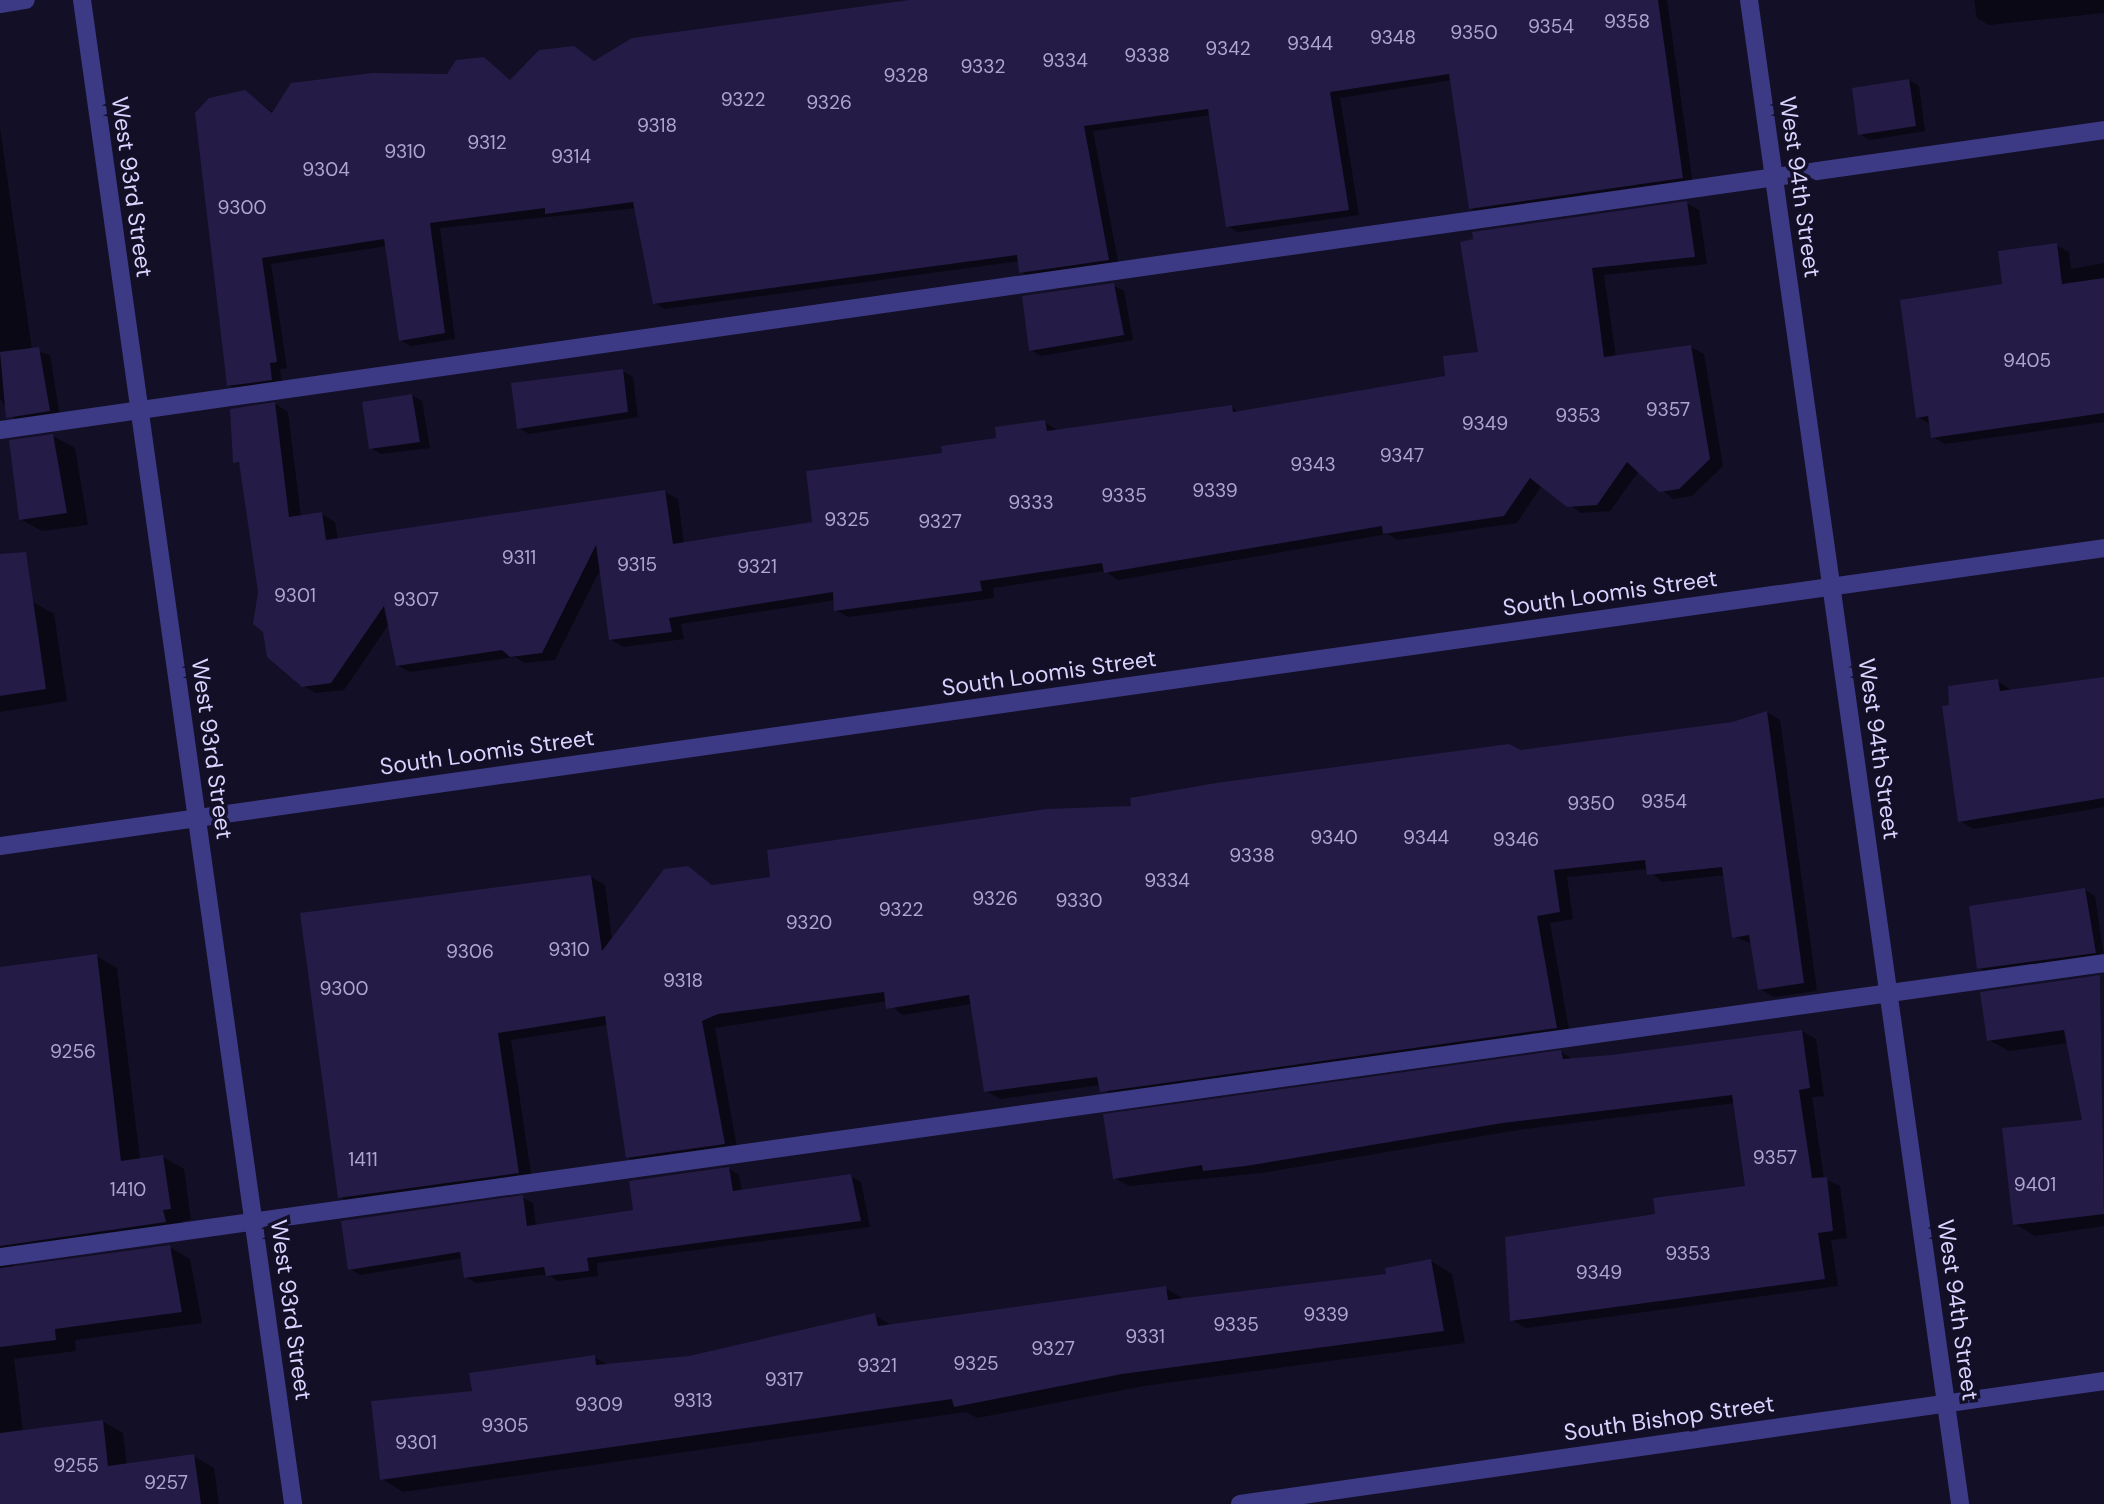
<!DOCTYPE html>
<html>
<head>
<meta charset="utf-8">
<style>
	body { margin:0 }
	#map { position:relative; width:2104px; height:1504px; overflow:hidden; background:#130f26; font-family:"DM Sans",sans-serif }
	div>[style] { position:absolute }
	.shadow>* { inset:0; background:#0007 }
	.building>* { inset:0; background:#241b47 }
	.service>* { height:18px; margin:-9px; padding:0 9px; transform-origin:9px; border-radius:9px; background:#3d3a85 }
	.minor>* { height:18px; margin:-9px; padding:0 9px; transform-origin:9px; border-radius:9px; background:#3d3a85 }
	span { translate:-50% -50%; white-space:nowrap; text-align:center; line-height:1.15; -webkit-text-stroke:7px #130f26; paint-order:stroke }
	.number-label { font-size:19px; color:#aca6d1 }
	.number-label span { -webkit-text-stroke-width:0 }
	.street-label { font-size:23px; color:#d9d4ff }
</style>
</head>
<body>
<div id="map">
	<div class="shadow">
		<i style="clip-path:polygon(912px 0,1667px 0,1693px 184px,1481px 214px,1470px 208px,1452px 80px,1340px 98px,1359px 215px,1238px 232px,1228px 226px,1211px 115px,1093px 131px,1119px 266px,1032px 278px,1021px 272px,1020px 261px,665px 309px,655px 303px,636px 208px,440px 228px,455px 339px,411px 346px,400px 340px,387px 246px,271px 264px,287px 368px,280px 369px,282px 385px,239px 391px,228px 385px,245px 92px,274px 113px,448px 76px,484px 59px,512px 81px,574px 48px,595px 62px)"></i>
		<i style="clip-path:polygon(1974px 0,2104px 0,2104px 13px,1989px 25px,1977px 18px)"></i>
		<i style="clip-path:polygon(1909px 80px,1919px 86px,1925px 131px,1870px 140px,1860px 134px)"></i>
		<i style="clip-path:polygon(0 128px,32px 350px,50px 355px,60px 417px,18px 423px,0 399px)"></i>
		<i style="clip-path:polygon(1686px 203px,1699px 210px,1707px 264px,1604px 275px,1616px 357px,1691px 347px,1704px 354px,1723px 466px,1692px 496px,1673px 499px,1639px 471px,1610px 511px,1581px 513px,1542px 485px,1517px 523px,1398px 540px,1388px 534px,1118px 580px,1105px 571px,993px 588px,994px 598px,848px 617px,836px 610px,835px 600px,681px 624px,684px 639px,623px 647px,610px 639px,601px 568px,555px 660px,525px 663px,515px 657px,410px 672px,397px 665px,389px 624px,344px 690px,316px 693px,303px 686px,260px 592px,241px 465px,235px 461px,275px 404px,288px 412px,301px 517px,322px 514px,335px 522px,338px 540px,665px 492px,678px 499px,684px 544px,814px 524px,944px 455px,1044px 422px,1057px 430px,1231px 407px,1241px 413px,1447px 378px,1480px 353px,1462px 243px)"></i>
		<i style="clip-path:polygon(2056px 245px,2069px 252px,2071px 269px,2104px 263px,2104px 422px,1945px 444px,1933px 437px,1930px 424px,1918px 417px,2004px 286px)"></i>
		<i style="clip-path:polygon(1113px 285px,1124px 291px,1133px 340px,1041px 356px,1031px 350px)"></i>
		<i style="clip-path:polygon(622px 371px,633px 377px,638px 417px,529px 434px,519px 428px)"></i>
		<i style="clip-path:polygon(411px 395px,422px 401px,430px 448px,381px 454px,371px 448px)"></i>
		<i style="clip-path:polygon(53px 436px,75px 448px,88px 525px,42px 531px,20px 519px)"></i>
		<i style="clip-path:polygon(33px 602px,54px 614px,67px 701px,0 712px,0 605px)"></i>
		<i style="clip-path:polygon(2104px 678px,2104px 807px,1974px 829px,1960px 821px,1998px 681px,2012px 691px)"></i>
		<i style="clip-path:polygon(1767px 712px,1780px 720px,1817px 991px,1774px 997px,1760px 989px,1752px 944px,1733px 936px,1725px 875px,1662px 882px,1648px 869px,1567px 877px,1573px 919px,1550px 923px,1570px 1035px,1115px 1099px,1100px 1085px,1000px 1099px,986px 1091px,972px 1004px,902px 1015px,887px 1001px,715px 1028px,738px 1152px,641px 1165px,627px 1157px,608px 1025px,511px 1040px,532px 1180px,354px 1205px,340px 1197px,591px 877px,605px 885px,612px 940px,687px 868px,714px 886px,772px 879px,1133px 808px,1732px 723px)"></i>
		<i style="clip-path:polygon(2085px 890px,2095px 896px,2104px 958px,1989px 974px,1979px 968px)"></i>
		<i style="clip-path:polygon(96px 956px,117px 968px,140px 1160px,163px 1157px,184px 1169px,191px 1220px,183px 1221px,186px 1234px,20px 1257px,11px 1269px,169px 1247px,190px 1259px,202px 1323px,75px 1340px,76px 1351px,14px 1359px,23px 1432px,102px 1421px,123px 1433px,127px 1465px,193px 1456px,214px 1468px,219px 1504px,0 1504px,0 968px)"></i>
		<i style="clip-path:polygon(2100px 977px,2104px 1226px,2035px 1236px,2015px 1224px,2084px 1121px,2068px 1043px,2009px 1051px,1989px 1040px)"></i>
		<i style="clip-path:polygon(1802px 1031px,1816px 1039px,1824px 1096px,1812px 1097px,1824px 1179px,1840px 1186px,1847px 1238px,1831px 1240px,1838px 1286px,1526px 1328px,1512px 1320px,1657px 1216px,1747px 1187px,1735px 1103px,1518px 1130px,1261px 1173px,1129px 1186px,1115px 1178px,1561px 1052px,1575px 1060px)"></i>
		<i style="clip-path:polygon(728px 1168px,739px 1175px,742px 1191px,851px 1176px,861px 1182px,870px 1227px,597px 1263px,598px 1276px,558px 1281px,547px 1274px,476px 1283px,465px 1277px,463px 1258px,360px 1275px,350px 1269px,522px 1197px,533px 1203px,536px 1227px,635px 1212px)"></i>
		<i style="clip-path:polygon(1431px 1261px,1452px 1274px,1465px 1343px,1144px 1386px,977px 1418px,966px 1412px,403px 1492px,382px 1479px,474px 1393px,594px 1357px,610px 1366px,689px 1358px,874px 1315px,893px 1326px,1165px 1288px,1186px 1300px,1388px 1275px)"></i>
	</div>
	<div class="building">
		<i style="clip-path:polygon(909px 0,1658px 0,1683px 178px,1469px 209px,1449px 74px,1330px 92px,1349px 210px,1226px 227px,1208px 109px,1084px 126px,1109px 260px,1019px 273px,1017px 255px,653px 304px,633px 202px,545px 214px,545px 208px,430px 223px,445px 333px,399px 341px,384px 239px,262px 258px,277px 362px,270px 363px,272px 380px,227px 386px,195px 113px,209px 98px,245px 90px,272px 113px,291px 83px,372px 73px,447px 74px,456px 60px,484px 57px,510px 80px,539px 50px,574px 46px,594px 61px,632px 38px)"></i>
		<i style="clip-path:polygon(1909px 79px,1916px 126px,1858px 135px,1852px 88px)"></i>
		<i style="clip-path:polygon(1687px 201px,1695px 257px,1592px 268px,1604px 357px,1691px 345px,1710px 459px,1679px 489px,1659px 492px,1627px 462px,1597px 505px,1567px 507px,1530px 478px,1504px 516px,1383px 534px,1382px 526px,1104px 573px,1102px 563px,980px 581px,982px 591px,834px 611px,833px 592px,669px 618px,672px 632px,609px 640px,596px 545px,542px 653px,510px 657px,502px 650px,396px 666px,384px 606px,331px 683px,302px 687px,267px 657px,263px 632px,253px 624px,258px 592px,239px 462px,233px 463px,230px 409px,275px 402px,289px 517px,322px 512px,326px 540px,665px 490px,673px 544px,812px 522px,806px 471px,942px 453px,941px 446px,996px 438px,995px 427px,1045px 420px,1047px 431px,1232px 405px,1233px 412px,1445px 376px,1443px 356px,1478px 352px,1460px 242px,1473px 239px,1472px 232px)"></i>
		<i style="clip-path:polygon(2057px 243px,2062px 284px,2104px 278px,2104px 413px,1931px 438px,1928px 416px,1916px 418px,1900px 300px,2002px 284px,1998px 251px)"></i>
		<i style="clip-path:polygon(1114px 283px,1124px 335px,1029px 351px,1022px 296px)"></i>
		<i style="clip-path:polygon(39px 347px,50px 411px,6px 418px,0 352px)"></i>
		<i style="clip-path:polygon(623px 369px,628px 412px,517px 429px,511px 383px)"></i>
		<i style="clip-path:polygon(412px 394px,420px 442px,369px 449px,362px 402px)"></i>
		<i style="clip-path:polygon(53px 434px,67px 513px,19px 520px,9px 440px)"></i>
		<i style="clip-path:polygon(26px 552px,46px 689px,0 696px,0 554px)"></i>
		<i style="clip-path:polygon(2104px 677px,2104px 798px,1958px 822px,1942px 706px,1949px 705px,1948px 686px,1998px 679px,2000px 691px)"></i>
		<i style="clip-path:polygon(1767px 711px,1804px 983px,1758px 990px,1749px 935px,1732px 938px,1722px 867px,1647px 875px,1645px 860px,1554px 870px,1560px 912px,1537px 916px,1557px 1028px,1100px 1092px,1097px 1077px,984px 1092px,969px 995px,886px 1009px,884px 992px,718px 1014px,702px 1021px,725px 1144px,626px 1158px,605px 1016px,498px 1033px,519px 1173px,338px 1198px,300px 913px,591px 875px,602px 951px,664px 869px,688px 866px,712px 885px,770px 877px,767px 850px,1046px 809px,1131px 806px,1130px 798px,1216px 783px,1509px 744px,1521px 750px,1732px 722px)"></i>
		<i style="clip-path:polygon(2085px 888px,2096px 953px,1977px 969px,1969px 906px)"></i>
		<i style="clip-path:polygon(97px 954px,121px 1161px,163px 1155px,171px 1209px,163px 1210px,166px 1222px,0 1246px,0 967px)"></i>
		<i style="clip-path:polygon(2100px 975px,2104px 1214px,2013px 1225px,2002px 1128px,2082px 1120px,2064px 1030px,1987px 1041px,1980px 992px)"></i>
		<i style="clip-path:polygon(1802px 1030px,1810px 1088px,1799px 1090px,1812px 1178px,1827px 1177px,1833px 1231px,1818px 1233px,1825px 1279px,1510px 1321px,1505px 1237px,1655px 1214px,1653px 1198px,1745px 1186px,1732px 1095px,1503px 1123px,1246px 1166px,1203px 1171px,1202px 1165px,1113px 1179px,1103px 1114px,1561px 1050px,1563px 1059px,1611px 1055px)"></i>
		<i style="clip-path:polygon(729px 1167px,733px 1191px,851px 1174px,861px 1221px,587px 1258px,589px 1271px,546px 1276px,544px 1267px,464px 1278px,460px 1252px,348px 1270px,341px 1221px,523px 1195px,527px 1226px,633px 1210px,629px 1181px)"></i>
		<i style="clip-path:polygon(170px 1245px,182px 1312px,55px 1329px,56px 1340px,0 1347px,0 1268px)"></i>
		<i style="clip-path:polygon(1431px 1259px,1444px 1331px,1122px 1374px,954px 1407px,952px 1399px,380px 1480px,371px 1401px,472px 1391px,469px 1373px,595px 1355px,596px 1365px,689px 1356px,875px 1313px,878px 1326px,1166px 1286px,1168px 1300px,1386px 1274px,1385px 1268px)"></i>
		<i style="clip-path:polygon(103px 1420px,108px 1466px,194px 1454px,201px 1504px,0 1504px,0 1433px)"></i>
	</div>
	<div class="service">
		<i style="left:0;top:430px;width:2125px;rotate:-8.11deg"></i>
		<i style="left:0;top:1257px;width:2124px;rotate:-7.95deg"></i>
	</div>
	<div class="minor">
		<i style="left:82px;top:0;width:1519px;rotate:82.01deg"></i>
		<i style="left:1749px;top:0;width:1519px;rotate:82.01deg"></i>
		<i style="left:0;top:4px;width:26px;rotate:-9deg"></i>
		<i style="left:0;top:846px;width:2125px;rotate:-8.06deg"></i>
		<i style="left:1240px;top:1504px;width:873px;rotate:-8.1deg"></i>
	</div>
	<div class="number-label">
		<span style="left:1627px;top:22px">9358</span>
		<span style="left:1551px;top:27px">9354</span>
		<span style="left:1474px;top:33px">9350</span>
		<span style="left:1393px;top:38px">9348</span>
		<span style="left:1310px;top:44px">9344</span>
		<span style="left:1228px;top:49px">9342</span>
		<span style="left:1147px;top:56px">9338</span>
		<span style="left:1065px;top:61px">9334</span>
		<span style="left:983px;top:67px">9332</span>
		<span style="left:906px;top:76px">9328</span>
		<span style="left:743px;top:100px">9322</span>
		<span style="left:829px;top:103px">9326</span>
		<span style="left:657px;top:126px">9318</span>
		<span style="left:487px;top:143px">9312</span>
		<span style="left:405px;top:152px">9310</span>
		<span style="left:571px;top:157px">9314</span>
		<span style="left:326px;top:170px">9304</span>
		<span style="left:242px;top:208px">9300</span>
		<span style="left:2027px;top:361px">9405</span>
		<span style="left:1668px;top:410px">9357</span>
		<span style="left:1578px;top:416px">9353</span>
		<span style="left:1485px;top:424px">9349</span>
		<span style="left:1402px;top:456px">9347</span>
		<span style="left:1313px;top:465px">9343</span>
		<span style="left:1215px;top:491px">9339</span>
		<span style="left:1124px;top:496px">9335</span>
		<span style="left:1031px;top:503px">9333</span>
		<span style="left:847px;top:520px">9325</span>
		<span style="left:940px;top:522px">9327</span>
		<span style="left:519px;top:558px">9311</span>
		<span style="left:637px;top:565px">9315</span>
		<span style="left:757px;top:567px">9321</span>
		<span style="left:295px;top:596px">9301</span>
		<span style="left:416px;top:600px">9307</span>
		<span style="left:1664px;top:802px">9354</span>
		<span style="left:1591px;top:804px">9350</span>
		<span style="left:1334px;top:838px">9340</span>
		<span style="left:1426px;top:838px">9344</span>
		<span style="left:1516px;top:840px">9346</span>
		<span style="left:1252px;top:856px">9338</span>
		<span style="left:1167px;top:881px">9334</span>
		<span style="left:995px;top:899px">9326</span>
		<span style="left:1079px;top:901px">9330</span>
		<span style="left:901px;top:910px">9322</span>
		<span style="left:809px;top:923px">9320</span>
		<span style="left:569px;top:950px">9310</span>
		<span style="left:470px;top:952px">9306</span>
		<span style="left:683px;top:981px">9318</span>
		<span style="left:344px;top:989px">9300</span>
		<span style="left:73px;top:1052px">9256</span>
		<span style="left:1775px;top:1158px">9357</span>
		<span style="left:363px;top:1160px">1411</span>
		<span style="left:2035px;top:1185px">9401</span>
		<span style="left:128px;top:1190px">1410</span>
		<span style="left:1688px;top:1254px">9353</span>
		<span style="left:1599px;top:1273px">9349</span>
		<span style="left:1326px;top:1315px">9339</span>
		<span style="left:1236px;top:1325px">9335</span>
		<span style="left:1145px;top:1337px">9331</span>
		<span style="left:1053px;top:1349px">9327</span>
		<span style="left:976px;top:1364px">9325</span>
		<span style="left:877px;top:1366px">9321</span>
		<span style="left:784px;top:1380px">9317</span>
		<span style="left:693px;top:1401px">9313</span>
		<span style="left:599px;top:1405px">9309</span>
		<span style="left:505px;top:1426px">9305</span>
		<span style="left:416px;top:1443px">9301</span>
		<span style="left:76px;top:1466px">9255</span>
		<span style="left:166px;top:1483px">9257</span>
	</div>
	<div class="street-label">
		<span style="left:132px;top:187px;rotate:82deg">West 93rd Street</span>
		<span style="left:1800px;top:187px;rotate:82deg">West 94th Street</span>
		<span style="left:1610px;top:593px;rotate:-8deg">South Loomis Street</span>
		<span style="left:1049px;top:673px;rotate:-8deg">South Loomis Street</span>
		<span style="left:212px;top:749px;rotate:82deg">West 93rd Street</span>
		<span style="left:1879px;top:749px;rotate:82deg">West 94th Street</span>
		<span style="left:487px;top:752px;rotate:-8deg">South Loomis Street</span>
		<span style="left:291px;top:1310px;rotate:82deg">West 93rd Street</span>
		<span style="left:1958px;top:1310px;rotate:82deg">West 94th Street</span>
		<span style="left:1669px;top:1418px;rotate:-8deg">South Bishop Street</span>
	</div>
</div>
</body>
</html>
